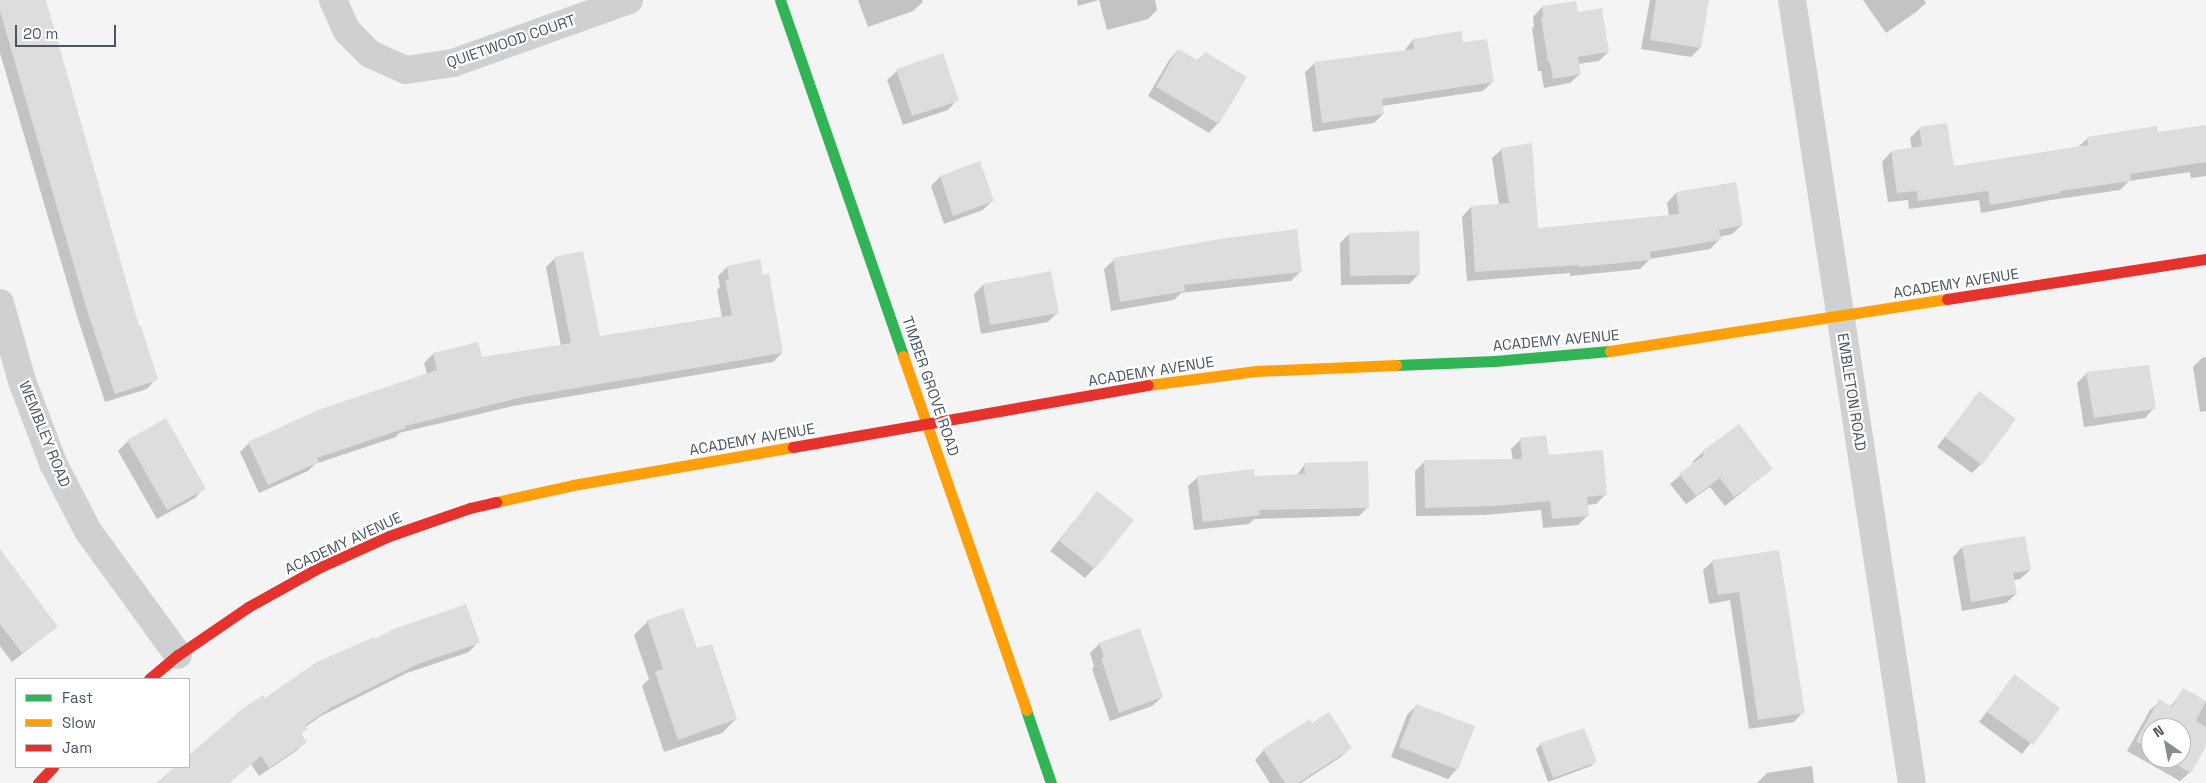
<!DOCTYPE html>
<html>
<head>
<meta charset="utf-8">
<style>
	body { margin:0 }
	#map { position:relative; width:2206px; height:783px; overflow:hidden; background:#f4f4f4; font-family:"Space Grotesk",sans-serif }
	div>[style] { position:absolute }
	.shadow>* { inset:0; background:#0003 }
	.building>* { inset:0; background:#ddddde }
	.street>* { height:28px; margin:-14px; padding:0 14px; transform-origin:14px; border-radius:14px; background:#ced0d2 }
	.fast>* { height:11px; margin:-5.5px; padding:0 5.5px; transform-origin:5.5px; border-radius:5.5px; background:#30b455 }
	.slow>* { height:11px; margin:-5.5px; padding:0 5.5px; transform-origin:5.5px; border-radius:5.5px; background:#ff9f0a }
	.jam>* { height:11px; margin:-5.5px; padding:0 5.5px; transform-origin:5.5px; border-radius:5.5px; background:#e5322d }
	span { translate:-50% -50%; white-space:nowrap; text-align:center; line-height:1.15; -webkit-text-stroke:4.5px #fff; paint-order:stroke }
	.street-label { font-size:15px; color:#4a5661 }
	.legend { position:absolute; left:15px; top:678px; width:175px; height:90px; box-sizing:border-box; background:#fff; border:1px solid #b7bbc0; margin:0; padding:6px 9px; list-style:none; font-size:15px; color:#4a5661 }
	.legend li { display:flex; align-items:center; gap:10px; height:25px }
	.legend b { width:25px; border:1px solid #b7bbc0 }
	.north { position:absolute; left:2141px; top:718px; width:50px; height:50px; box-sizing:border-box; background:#fff; border:1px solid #b7bbc0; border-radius:50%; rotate:327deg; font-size:14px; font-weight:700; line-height:20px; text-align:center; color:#4a5661 }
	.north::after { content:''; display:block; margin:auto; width:18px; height:22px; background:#868d94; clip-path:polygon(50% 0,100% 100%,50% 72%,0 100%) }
	.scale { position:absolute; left:15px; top:25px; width:101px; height:22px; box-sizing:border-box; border:2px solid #4a5661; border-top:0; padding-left:6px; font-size:15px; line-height:18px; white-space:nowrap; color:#4a5661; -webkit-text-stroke:4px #fff; paint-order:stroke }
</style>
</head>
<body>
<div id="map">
	<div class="shadow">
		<i style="clip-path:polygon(0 0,44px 0,138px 328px,156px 379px,147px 389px,105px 402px,77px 316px,0 53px)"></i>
		<i style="clip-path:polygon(858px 0,922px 0,923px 2px,913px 11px,868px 27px)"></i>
		<i style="clip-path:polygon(1077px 0,1155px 0,1157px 10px,1148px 19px,1107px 30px,1099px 0,1078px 6px)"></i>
		<i style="clip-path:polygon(1708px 0,1700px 48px,1691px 57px,1641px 49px,1650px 0)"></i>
		<i style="clip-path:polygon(1863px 0,1924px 0,1926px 3px,1916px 12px,1886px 33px)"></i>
		<i style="clip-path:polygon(1542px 7px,1577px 13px,1608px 52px,1599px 61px,1578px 64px,1580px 74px,1570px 83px,1544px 88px,1541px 71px,1538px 71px,1532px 28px,1534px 26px,1533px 17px)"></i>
		<i style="clip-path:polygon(1413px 40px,1462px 44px,1493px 81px,1483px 91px,1382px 106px,1383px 114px,1374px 123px,1313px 132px,1305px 72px,1315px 63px,1404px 51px)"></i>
		<i style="clip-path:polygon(1178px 50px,1197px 61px,1205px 53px,1218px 123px,1209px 133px,1148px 96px,1169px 60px)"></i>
		<i style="clip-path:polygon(897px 71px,957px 100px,948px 110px,903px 125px,887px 80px)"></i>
		<i style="clip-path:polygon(2206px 126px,2206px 176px,2191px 178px,2190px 172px,2129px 181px,2120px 190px,2051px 200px,1981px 213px,1979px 200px,1909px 209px,1908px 200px,1888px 202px,1882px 162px,1891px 152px,1912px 149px,1910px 138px,1919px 129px,1953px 167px,2078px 147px,2088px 138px,2157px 133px)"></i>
		<i style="clip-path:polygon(1502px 149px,1537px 229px,1669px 216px,1667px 203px,1676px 193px,1742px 225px,1732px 234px,1719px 237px,1719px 240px,1710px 249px,1650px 259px,1640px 269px,1570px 276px,1570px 273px,1467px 281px,1462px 217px,1471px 207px,1499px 205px,1492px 158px)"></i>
		<i style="clip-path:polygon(979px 163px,992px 201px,983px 210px,944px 224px,931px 186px,940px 177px)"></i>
		<i style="clip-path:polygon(1349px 234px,1419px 274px,1409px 284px,1341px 285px,1340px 243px)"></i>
		<i style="clip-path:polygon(555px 258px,599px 338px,722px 318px,717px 290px,720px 287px,718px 276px,727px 267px,782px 353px,773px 362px,513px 406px,399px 433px,396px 437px,315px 464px,308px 471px,259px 493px,240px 452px,249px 443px,427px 374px,424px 363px,433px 354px,481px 359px,561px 346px,546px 267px)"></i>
		<i style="clip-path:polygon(1114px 260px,1301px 271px,1291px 281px,1181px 293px,1174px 300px,1111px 311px,1104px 269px)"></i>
		<i style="clip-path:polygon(983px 285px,1058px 312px,1048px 322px,981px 334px,974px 294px)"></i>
		<i style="clip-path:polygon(2206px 357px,2206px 411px,2200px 412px,2193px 367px,2202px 358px)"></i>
		<i style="clip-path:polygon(2087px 373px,2154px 408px,2145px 418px,2084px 427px,2077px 383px)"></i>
		<i style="clip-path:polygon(1979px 393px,1981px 464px,1972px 473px,1937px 447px)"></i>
		<i style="clip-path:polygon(1738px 426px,1771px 469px,1725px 506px,1710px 487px,1686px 504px,1670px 484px,1694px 464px,1692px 462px,1702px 453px)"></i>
		<i style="clip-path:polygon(1521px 439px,1605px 495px,1596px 504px,1587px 505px,1588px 515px,1578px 525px,1543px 528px,1541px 510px,1485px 515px,1416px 516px,1415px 471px,1424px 462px,1513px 460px,1511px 449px)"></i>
		<i style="clip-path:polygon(128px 441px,204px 488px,195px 498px,157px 519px,118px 451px)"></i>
		<i style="clip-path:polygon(1305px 464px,1368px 507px,1359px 516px,1254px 519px,1249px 524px,1194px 530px,1188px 486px,1198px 477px,1296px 476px)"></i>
		<i style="clip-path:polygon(1097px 493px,1094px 568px,1085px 578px,1050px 551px)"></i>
		<i style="clip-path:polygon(1962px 547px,2030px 570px,2020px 579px,2013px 580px,2016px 594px,2006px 603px,1962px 611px,1953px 557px)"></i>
		<i style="clip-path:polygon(0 551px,56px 627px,12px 662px,0 646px)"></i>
		<i style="clip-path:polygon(1778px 551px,1803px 712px,1794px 722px,1749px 729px,1730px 600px,1709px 604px,1703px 570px,1713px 561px)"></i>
		<i style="clip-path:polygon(648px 621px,696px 650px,736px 719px,722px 733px,664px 752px,642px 686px,649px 679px,634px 635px)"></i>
		<i style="clip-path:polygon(1140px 630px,1162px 697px,1152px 706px,1110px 721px,1092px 669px,1094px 666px,1090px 653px,1099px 644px)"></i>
		<i style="clip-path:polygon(374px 641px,478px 642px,469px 652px,407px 673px,321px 716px,305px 727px,306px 729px,301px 734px,306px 742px,296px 751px,259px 776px,251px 764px,229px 783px,158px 783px,177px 767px,189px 767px,189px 757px,242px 711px)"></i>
		<i style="clip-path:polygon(2014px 676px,2058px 708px,2022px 754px,1979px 722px)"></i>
		<i style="clip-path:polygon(evenodd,2184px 689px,2206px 702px,2206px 743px,2190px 772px,2180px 781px,2127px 751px,2150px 710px,2160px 701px,2170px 707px,2184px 689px,2151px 728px,2181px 728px,2181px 758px,2151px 758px,2151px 728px)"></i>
		<i style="clip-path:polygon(1416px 706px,1457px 769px,1448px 779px,1391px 757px,1407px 715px)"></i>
		<i style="clip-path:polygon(1312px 725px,1351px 747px,1341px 757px,1301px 783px,1270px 783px,1255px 760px,1264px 750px)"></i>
		<i style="clip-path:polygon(1541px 744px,1595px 762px,1591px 766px,1548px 782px,1536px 749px)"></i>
		<i style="clip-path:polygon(1812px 766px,1814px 783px,1757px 783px,1767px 773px)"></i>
	</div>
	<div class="building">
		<i style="clip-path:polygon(0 0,46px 0,139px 326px,141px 326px,158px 380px,115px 394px,86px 307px,0 11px)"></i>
		<i style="clip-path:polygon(1656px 0,1709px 0,1701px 48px,1650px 40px)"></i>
		<i style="clip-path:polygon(1576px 1px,1578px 12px,1602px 8px,1609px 52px,1578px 57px,1581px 74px,1553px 79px,1550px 62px,1548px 62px,1541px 18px,1543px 17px,1542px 6px)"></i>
		<i style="clip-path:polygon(1461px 31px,1463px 42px,1487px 39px,1494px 82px,1382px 99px,1384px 114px,1322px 123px,1314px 62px,1414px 49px,1413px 39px)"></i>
		<i style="clip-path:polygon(1178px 49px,1199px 61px,1205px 52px,1247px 77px,1219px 124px,1156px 87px)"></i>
		<i style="clip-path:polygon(943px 53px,959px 101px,912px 116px,896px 69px)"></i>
		<i style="clip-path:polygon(1947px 123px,1954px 166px,2088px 145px,2087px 137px,2157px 126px,2158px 132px,2206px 125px,2206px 162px,2130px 174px,2131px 181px,2060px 191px,2060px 193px,1990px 205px,1988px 191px,1918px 201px,1917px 191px,1897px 193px,1891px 151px,1922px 146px,1919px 127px)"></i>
		<i style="clip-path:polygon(1532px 143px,1538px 228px,1679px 214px,1676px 192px,1736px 182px,1743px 225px,1719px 230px,1721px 240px,1650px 252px,1650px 260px,1579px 267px,1579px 265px,1475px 272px,1471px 206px,1509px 203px,1501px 148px)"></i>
		<i style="clip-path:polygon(980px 161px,994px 201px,953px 216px,940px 176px)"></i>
		<i style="clip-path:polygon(1297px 229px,1302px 272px,1184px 285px,1185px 291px,1120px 302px,1113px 258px,1226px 238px)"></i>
		<i style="clip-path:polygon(1419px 231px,1420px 275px,1350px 276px,1349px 233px)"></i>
		<i style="clip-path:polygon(583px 251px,600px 336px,732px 315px,725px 280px,729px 280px,727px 266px,760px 259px,763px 275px,769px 273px,783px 353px,523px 397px,405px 426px,406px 428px,317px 458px,319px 462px,268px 485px,248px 442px,318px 410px,437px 370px,433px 353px,478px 342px,482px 357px,571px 343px,554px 257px)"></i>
		<i style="clip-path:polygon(1051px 271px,1059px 313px,990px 325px,983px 284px)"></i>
		<i style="clip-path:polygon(2149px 365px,2156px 409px,2094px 418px,2086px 372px)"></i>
		<i style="clip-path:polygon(1979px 391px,2016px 419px,1982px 465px,1945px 437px)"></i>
		<i style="clip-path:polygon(166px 418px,206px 489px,167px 510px,127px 440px)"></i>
		<i style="clip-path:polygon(1739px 424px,1773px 469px,1734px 497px,1720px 478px,1696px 496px,1679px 474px,1704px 455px,1701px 452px)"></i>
		<i style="clip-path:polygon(1546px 435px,1549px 455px,1603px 450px,1607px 495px,1587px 497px,1589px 516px,1552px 519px,1550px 501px,1495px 506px,1425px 508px,1424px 460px,1522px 459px,1520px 438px)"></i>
		<i style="clip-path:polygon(1368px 461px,1369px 508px,1259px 510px,1260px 515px,1203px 522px,1197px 476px,1254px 469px,1255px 476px,1305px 474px,1304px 463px)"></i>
		<i style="clip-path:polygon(1097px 491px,1134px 520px,1095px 569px,1059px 541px)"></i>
		<i style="clip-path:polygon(2025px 536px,2031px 570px,2013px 573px,2017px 594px,1971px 602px,1962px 546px)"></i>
		<i style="clip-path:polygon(0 549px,58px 627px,22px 653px,0 624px)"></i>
		<i style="clip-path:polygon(1779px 550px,1805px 713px,1758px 720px,1739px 592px,1718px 595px,1712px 560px)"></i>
		<i style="clip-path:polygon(466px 604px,480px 643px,418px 664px,332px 707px,305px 725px,308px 729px,301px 733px,307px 742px,269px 768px,261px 756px,229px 783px,156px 783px,175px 767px,189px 767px,189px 755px,241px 710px,263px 695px,265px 698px,317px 662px,374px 637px,375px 639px,394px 629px)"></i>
		<i style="clip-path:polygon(683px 608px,697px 648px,712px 644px,737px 719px,678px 740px,655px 672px,663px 669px,647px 620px)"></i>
		<i style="clip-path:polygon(1140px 628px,1163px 697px,1119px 713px,1101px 658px,1104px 657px,1099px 643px)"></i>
		<i style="clip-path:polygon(2014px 674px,2060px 708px,2033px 745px,1987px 712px)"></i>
		<i style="clip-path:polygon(2183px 688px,2206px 701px,2196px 721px,2206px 727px,2206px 746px,2191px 773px,2165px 758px,2181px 758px,2181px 728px,2151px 728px,2151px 750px,2136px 741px,2159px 699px,2172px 707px)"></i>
		<i style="clip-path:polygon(1416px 704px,1475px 726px,1458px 770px,1399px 747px)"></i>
		<i style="clip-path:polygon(1329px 712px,1352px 748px,1298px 783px,1285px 783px,1263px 749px,1310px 719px,1312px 723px)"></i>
		<i style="clip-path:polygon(1584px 728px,1597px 762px,1553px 778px,1540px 743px)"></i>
	</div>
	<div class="street">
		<i style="left:333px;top:0;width:34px;rotate:66deg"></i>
		<i style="left:347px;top:31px;width:33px;rotate:45deg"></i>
		<i style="left:370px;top:54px;width:39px;rotate:24deg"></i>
		<i style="left:406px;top:70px;width:48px;rotate:-8.5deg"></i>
		<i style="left:453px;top:63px;width:187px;rotate:-19.7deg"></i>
		<i style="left:1792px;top:0;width:792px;rotate:81.29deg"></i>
		<i style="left:0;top:303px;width:81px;rotate:74.2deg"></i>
		<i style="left:22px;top:381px;width:88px;rotate:69.3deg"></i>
		<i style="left:53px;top:463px;width:76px;rotate:62.8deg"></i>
		<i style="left:88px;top:531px;width:153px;rotate:54deg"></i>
	</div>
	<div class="fast">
		<i style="left:780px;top:0;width:377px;rotate:70.9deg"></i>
		<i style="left:1396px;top:365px;width:99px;rotate:-2.3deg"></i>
		<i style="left:1495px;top:361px;width:115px;rotate:-5deg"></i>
		<i style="left:1026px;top:710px;width:77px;rotate:71.1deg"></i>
	</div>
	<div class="slow">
		<i style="left:1610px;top:351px;width:341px;rotate:-8.8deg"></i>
		<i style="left:903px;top:356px;width:375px;rotate:70.8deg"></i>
		<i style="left:1148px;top:385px;width:109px;rotate:-7.4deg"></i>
		<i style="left:1256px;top:371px;width:140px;rotate:-2.5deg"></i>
		<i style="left:496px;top:502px;width:79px;rotate:-12.4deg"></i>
		<i style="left:573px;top:485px;width:223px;rotate:-9.8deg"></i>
	</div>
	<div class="jam">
		<i style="left:1947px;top:299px;width:262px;rotate:-8.8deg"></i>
		<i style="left:793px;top:447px;width:360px;rotate:-9.9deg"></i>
		<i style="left:149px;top:679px;width:38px;rotate:-40deg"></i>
		<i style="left:178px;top:655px;width:85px;rotate:-34.4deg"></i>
		<i style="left:248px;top:607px;width:80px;rotate:-29.1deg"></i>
		<i style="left:318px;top:568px;width:78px;rotate:-24.3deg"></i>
		<i style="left:389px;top:536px;width:86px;rotate:-19.1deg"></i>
		<i style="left:470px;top:508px;width:27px;rotate:-13deg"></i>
		<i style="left:38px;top:783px;width:22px;rotate:-47deg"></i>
	</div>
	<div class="street-label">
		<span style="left:511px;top:41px;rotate:-19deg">QUIETWOOD COURT</span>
		<span style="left:1956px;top:283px;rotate:-9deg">ACADEMY AVENUE</span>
		<span style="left:1556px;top:340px;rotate:-5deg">ACADEMY AVENUE</span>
		<span style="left:1151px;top:371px;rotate:-9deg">ACADEMY AVENUE</span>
		<span style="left:931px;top:386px;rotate:71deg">TIMBER GROVE ROAD</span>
		<span style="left:1852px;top:392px;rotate:81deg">EMBLETON ROAD</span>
		<span style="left:45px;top:434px;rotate:68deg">WEMBLEY ROAD</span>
		<span style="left:752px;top:439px;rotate:-10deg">ACADEMY AVENUE</span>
		<span style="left:343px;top:543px;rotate:-25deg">ACADEMY AVENUE</span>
	</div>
	<ul class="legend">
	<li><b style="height:6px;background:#30b455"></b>Fast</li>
	<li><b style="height:6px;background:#ff9f0a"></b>Slow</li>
	<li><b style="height:6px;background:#e5322d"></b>Jam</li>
	</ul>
	<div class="north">N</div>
	<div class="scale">20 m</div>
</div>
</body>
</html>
